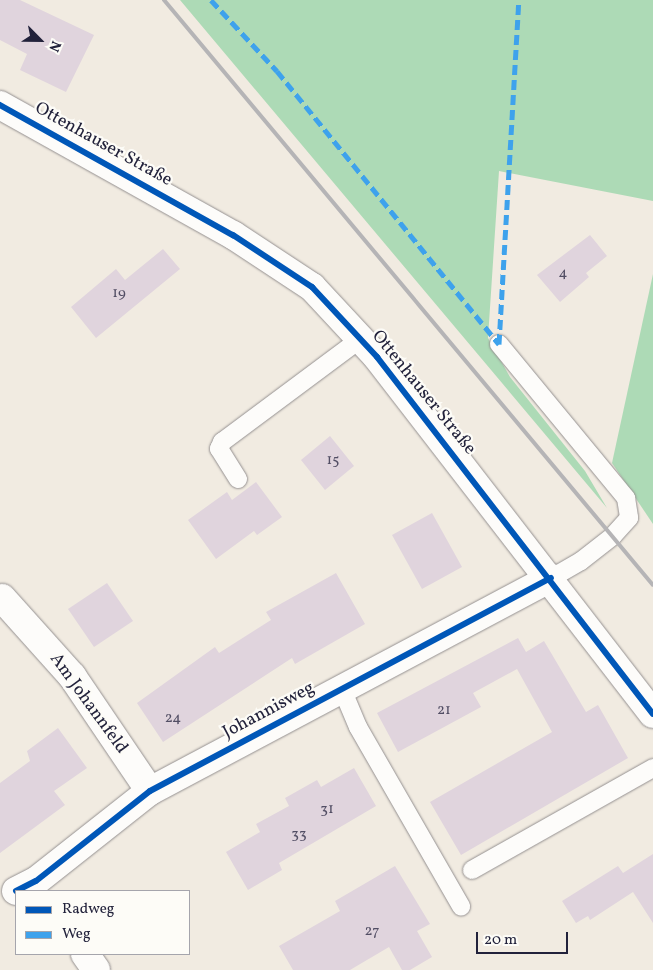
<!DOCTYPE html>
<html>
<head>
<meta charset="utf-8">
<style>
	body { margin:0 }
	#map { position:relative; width:653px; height:970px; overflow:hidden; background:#f1ebe1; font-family:Vollkorn,serif }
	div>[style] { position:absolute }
	.green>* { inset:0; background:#addab6 }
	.building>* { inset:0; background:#e0d4dd }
	.roads { filter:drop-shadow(0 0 1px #949090) drop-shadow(0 0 1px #949090) }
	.service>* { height:18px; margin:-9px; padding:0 9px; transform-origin:9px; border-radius:9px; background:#fdfcfa }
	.minor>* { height:28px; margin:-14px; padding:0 14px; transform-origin:14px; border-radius:14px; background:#fdfcfa }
	.rail>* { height:4px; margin:-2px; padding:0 2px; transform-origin:2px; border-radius:2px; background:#b5b4b6 }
	.quiet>* { height:5px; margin-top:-2.5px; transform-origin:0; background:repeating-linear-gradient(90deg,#3ea2ec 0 10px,transparent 0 15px) }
	.cycleway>* { height:6px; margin:-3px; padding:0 3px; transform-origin:3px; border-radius:3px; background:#0057b8 }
	span { translate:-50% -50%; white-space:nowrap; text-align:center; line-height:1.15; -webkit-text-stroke:4.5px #fdfcf7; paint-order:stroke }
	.number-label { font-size:15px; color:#524e64 }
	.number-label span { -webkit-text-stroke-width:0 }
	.street-label { font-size:18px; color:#22223b }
	.legend { position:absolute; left:15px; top:890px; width:175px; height:65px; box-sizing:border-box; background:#fdfcf7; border:1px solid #a5a5ac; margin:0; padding:6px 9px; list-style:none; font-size:15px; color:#22223b }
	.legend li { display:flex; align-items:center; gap:10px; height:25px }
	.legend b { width:25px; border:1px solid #a5a5ac }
	.north { position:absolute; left:15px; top:15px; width:50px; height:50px; -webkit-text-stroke:4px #fdfcf7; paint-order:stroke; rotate:113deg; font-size:14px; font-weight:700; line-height:20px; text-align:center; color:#22223b }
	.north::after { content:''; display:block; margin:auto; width:18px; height:22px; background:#22223b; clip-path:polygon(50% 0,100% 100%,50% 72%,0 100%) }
	.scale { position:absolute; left:476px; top:932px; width:92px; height:22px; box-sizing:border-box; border:2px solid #22223b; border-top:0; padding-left:6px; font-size:15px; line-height:18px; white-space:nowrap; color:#22223b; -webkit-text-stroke:4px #fdfcf7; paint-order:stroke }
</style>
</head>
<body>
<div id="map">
	<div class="green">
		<i style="clip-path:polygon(180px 0,653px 0,653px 201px,499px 171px,488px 338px,510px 377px,585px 471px,607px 508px)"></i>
		<i style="clip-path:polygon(653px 274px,653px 524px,612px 463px)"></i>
	</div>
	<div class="building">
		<i style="clip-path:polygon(0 0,20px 0,94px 35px,66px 92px,20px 70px,27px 54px,0 40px)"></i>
		<i style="clip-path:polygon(590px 235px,607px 256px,586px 273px,589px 277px,560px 302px,537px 275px)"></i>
		<i style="clip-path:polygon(163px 249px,180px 269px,96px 338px,71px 307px,116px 269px,125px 280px)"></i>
		<i style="clip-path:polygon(330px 436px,354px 466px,325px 490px,301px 460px)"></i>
		<i style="clip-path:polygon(256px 482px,282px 517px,257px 535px,254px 531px,216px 559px,188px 520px,227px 492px,232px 500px)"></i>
		<i style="clip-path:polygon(432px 513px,462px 567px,422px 589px,392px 535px)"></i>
		<i style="clip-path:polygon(336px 573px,365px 624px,295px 664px,292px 658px,163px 742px,137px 703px,215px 647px,219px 653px,271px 620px,266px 612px)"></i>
		<i style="clip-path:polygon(107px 583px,133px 621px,94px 647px,68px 609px)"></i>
		<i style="clip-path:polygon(518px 638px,526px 652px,544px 641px,586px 712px,598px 705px,628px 758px,461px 855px,430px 802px,552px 732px,517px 669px,473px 693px,481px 707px,398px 752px,377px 713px)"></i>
		<i style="clip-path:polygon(58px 728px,87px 768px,54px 791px,65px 805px,0 853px,0 783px,30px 761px,27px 751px)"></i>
		<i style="clip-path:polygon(354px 768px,376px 806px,279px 863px,282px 870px,248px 890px,226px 852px,260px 832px,256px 824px,289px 806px,285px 798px,317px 780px,321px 787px)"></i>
		<i style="clip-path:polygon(653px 854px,653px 923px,633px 892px,590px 920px,588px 916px,576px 923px,562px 901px,618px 866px,623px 873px)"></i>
		<i style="clip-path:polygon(395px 866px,430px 924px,417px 931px,432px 957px,410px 970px,402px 970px,389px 947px,350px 970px,293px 970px,279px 946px,340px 911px,335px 901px)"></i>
	</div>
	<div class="roads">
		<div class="service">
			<i style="left:499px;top:344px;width:200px;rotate:50.5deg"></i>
			<i style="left:626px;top:498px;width:20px;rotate:81deg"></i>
			<i style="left:629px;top:518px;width:24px;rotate:132deg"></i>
			<i style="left:613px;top:536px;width:41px;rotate:142deg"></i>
			<i style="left:581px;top:561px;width:34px;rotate:150deg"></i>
			<i style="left:238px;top:479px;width:36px;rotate:-122deg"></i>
			<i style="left:219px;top:449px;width:8px;rotate:-67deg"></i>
			<i style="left:222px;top:442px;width:172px;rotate:-36.7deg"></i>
			<i style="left:342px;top:689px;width:41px;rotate:67.2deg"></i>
			<i style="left:358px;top:727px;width:207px;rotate:60.1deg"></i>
			<i style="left:472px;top:870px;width:208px;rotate:-29.4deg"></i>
		</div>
		<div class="minor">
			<i style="left:0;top:105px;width:267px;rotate:29.2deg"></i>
			<i style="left:233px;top:235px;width:95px;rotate:33.4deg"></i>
			<i style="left:312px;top:287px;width:96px;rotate:47.1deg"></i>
			<i style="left:377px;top:357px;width:451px;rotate:52.3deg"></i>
			<i style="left:2px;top:598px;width:105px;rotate:48.1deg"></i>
			<i style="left:72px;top:676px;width:139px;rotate:55.9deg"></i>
			<i style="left:16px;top:891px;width:22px;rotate:-27deg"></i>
			<i style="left:36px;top:881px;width:145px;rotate:-38.3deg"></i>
			<i style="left:150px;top:791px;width:454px;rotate:-28deg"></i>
			<i style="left:85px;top:954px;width:19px;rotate:55deg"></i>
		</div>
	</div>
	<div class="rail">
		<i style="left:164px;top:0;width:762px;rotate:50.11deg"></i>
	</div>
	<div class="quiet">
		<i style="left:211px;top:0;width:97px;rotate:47.1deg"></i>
		<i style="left:277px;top:71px;width:352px;rotate:50.9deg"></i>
		<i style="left:499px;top:344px;width:345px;rotate:-86.7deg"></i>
	</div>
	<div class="cycleway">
		<i style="left:0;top:105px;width:267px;rotate:29.2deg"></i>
		<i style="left:233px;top:235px;width:95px;rotate:33.4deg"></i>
		<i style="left:312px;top:287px;width:96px;rotate:47.1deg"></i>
		<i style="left:377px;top:357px;width:451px;rotate:52.3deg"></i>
		<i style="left:16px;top:891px;width:22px;rotate:-27deg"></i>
		<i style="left:36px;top:881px;width:145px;rotate:-38.3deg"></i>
		<i style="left:150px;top:791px;width:454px;rotate:-28deg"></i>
	</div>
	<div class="number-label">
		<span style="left:563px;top:274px">4</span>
		<span style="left:119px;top:294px">19</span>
		<span style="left:333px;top:461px">15</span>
		<span style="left:444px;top:711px">21</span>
		<span style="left:173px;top:719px">24</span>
		<span style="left:327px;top:810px">31</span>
		<span style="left:299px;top:835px">33</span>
		<span style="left:372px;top:932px">27</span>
	</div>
	<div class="street-label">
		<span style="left:103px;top:145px;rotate:29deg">Ottenhauser Straße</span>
		<span style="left:423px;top:393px;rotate:51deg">Ottenhauser Straße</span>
		<span style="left:88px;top:704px;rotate:54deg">Am Johannfeld</span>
		<span style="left:269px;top:711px;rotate:-28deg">Johannisweg</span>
	</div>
	<ul class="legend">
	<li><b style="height:6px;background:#0057b8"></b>Radweg</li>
	<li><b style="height:6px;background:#3ea2ec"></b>Weg</li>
	</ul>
	<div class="north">N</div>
	<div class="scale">20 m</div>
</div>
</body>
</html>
